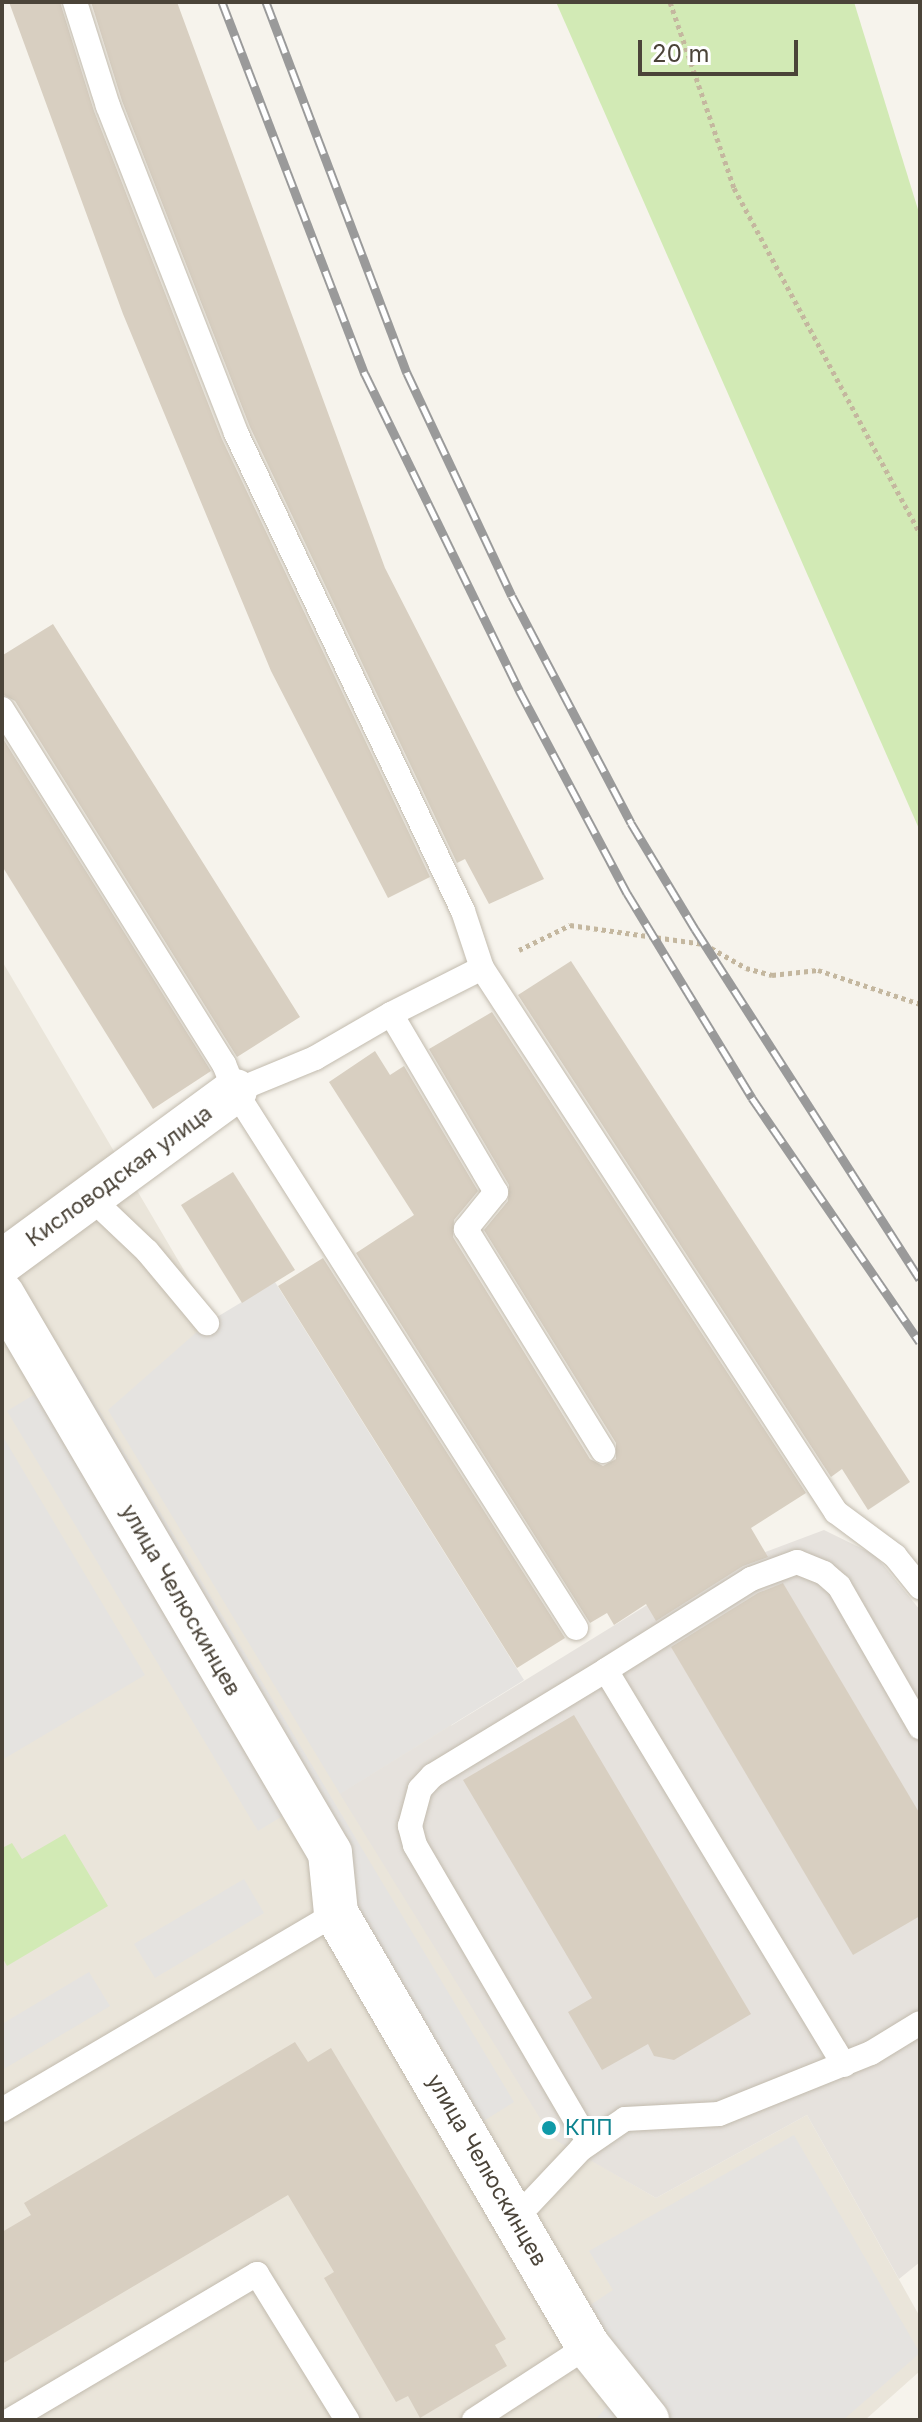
<!DOCTYPE html>
<html>
<head>
<meta charset="utf-8">
<style>
	body { margin:0 }
	#map { position:relative; width:922px; height:2422px; overflow:hidden; background:#f6f3ec; font-family:Inter,sans-serif }
	div>[style] { position:absolute }
	.residential>* { inset:0; background:#eae5da }
	.industrial>* { inset:0; background:#e6e2dd }
	.green>* { inset:0; background:#d2eab5 }
	.parking>* { inset:0; background:#e5e3e0 }
	.building>* { inset:0; background:#d8cfc1 }
	.path>* { height:5px; margin-top:-2.5px; transform-origin:0; background:repeating-linear-gradient(90deg,#c4b79f 0 4px,transparent 0 8px) }
	.roads { filter:drop-shadow(0 0 2px #c2bbae) drop-shadow(0 0 2px #c2bbae) }
	.lane>* { height:24px; margin:-12px; padding:0 12px; transform-origin:12px; border-radius:12px; background:#fff }
	.street>* { height:44px; margin:-22px; padding:0 22px; transform-origin:22px; border-radius:22px; background:#fff }
	.rail>* { height:9px; margin-top:-4.5px; transform-origin:0; background:repeating-linear-gradient(90deg,#fff 0 18px,#9a9a9a 0 36px); box-sizing:border-box; border-block:2px solid #9a9a9a }
	.dots>* { width:22px; height:22px; translate:-50% -50%; box-sizing:border-box; border:4px solid #fff; border-radius:50% }
	span { translate:-50% -50%; white-space:nowrap; text-align:center; line-height:1.15; -webkit-text-stroke:6px #fff; paint-order:stroke }
	.street-label { font-size:22px; color:#4b4439 }
	.culture-label { font-size:22px; color:#0d838f }
	.left { translate:0 -50%; text-align:left }
	.frame { position:absolute; inset:0; border:4px solid #4b4439; pointer-events:none }
	.scale { position:absolute; left:638px; top:40px; width:160px; height:36px; box-sizing:border-box; border:4px solid #4b4439; border-top:0; padding-left:10px; font-size:24px; line-height:28px; white-space:nowrap; color:#4b4439; -webkit-text-stroke:6px #fff; paint-order:stroke }
</style>
</head>
<body>
<div id="map">
	<div class="residential">
		<i style="clip-path:polygon(2px 961px,451px 1724px,543px 2123px,537px 2128px,545px 2139px,550px 2136px,656px 2198px,807px 2115px,920px 2317px,920px 2371px,865px 2420px,2px 2420px)"></i>
	</div>
	<div class="industrial">
		<i style="clip-path:polygon(824px 1530px,875px 1555px,920px 1610px,920px 2262px,899px 2279px,807px 2115px,656px 2198px,550px 2137px,545px 2139px,537px 2128px,543px 2123px,340px 1794px,683px 1583px)"></i>
	</div>
	<div class="green">
		<i style="clip-path:polygon(556px 2px,854px 2px,920px 216px,920px 831px)"></i>
		<i style="clip-path:polygon(65px 1834px,108px 1906px,7px 1966px,2px 1957px,2px 1848px,12px 1843px,22px 1859px)"></i>
	</div>
	<div class="parking">
		<i style="clip-path:polygon(275px 1282px,524px 1680px,340px 1794px,108px 1410px,207px 1323px)"></i>
		<i style="clip-path:polygon(75px 1370px,514px 2102px,482px 2122px,294px 1809px,258px 1831px,7px 1411px)"></i>
		<i style="clip-path:polygon(2px 1435px,145px 1675px,2px 1760px)"></i>
		<i style="clip-path:polygon(244px 1879px,264px 1913px,155px 1978px,134px 1944px)"></i>
		<i style="clip-path:polygon(89px 1972px,110px 2006px,2px 2070px,2px 2024px)"></i>
		<i style="clip-path:polygon(794px 2135px,920px 2353px,843px 2420px,595px 2420px,608px 2405px,563px 2323px,613px 2290px,589px 2251px)"></i>
	</div>
	<div class="building">
		<i style="clip-path:polygon(9px 2px,60px 2px,94px 111px,222px 439px,430px 877px,388px 898px,271px 671px,123px 314px)"></i>
		<i style="clip-path:polygon(91px 2px,177px 2px,385px 568px,544px 879px,489px 904px,465px 859px,457px 863px,250px 427px,122px 101px)"></i>
		<i style="clip-path:polygon(53px 624px,300px 1017px,237px 1057px,15px 701px,2px 694px,3px 655px)"></i>
		<i style="clip-path:polygon(2px 737px,211px 1071px,153px 1109px,2px 866px)"></i>
		<i style="clip-path:polygon(571px 961px,910px 1482px,868px 1510px,842px 1469px,831px 1477px,518px 995px)"></i>
		<i style="clip-path:polygon(492px 1012px,806px 1493px,751px 1528px,768px 1557px,743px 1566px,656px 1621px,646px 1604px,614px 1625px,607px 1613px,590px 1623px,356px 1253px,414px 1215px,329px 1082px,375px 1051px,390px 1075px,404px 1066px,478px 1191px,454px 1220px,453px 1237px,590px 1459px,603px 1466px,616px 1459px,616px 1443px,484px 1230px,508px 1201px,509px 1185px,429px 1049px)"></i>
		<i style="clip-path:polygon(233px 1172px,295px 1270px,242px 1303px,181px 1205px)"></i>
		<i style="clip-path:polygon(323px 1258px,565px 1638px,517px 1668px,278px 1286px)"></i>
		<i style="clip-path:polygon(783px 1583px,920px 1814px,920px 1916px,853px 1955px,671px 1647px,758px 1593px)"></i>
		<i style="clip-path:polygon(574px 1715px,751px 2014px,674px 2060px,654px 2056px,648px 2044px,602px 2070px,568px 2012px,592px 1998px,463px 1780px)"></i>
		<i style="clip-path:polygon(295px 2042px,308px 2062px,331px 2048px,506px 2339px,495px 2345px,507px 2366px,420px 2418px,408px 2396px,396px 2402px,324px 2278px,334px 2272px,288px 2195px,2px 2364px,2px 2232px,31px 2215px,24px 2203px)"></i>
	</div>
	<div class="path">
		<i style="left:670px;top:2px;width:197px;rotate:71deg"></i>
		<i style="left:734px;top:188px;width:393px;rotate:61.7deg"></i>
		<i style="left:519px;top:950px;width:57px;rotate:-26.1deg"></i>
		<i style="left:570px;top:925px;width:135px;rotate:8.1deg"></i>
		<i style="left:704px;top:944px;width:48px;rotate:29.7deg"></i>
		<i style="left:746px;top:968px;width:27px;rotate:15deg"></i>
		<i style="left:772px;top:975px;width:46px;rotate:-6.2deg"></i>
		<i style="left:818px;top:970px;width:108px;rotate:18.4deg"></i>
	</div>
	<div class="roads">
		<div class="lane">
			<i style="left:75px;top:2px;width:109px;rotate:72.4deg"></i>
			<i style="left:108px;top:106px;width:351px;rotate:68.6deg"></i>
			<i style="left:236px;top:433px;width:529px;rotate:64.6deg"></i>
			<i style="left:463px;top:911px;width:60px;rotate:71.6deg"></i>
			<i style="left:2px;top:709px;width:419px;rotate:58deg"></i>
			<i style="left:224px;top:1064px;width:29px;rotate:68deg"></i>
			<i style="left:235px;top:1091px;width:636px;rotate:57.58deg"></i>
			<i style="left:391px;top:1014px;width:102px;rotate:-26.8deg"></i>
			<i style="left:482px;top:968px;width:649px;rotate:56.95deg"></i>
			<i style="left:836px;top:1512px;width:74px;rotate:36.7deg"></i>
			<i style="left:895px;top:1556px;width:40px;rotate:51deg"></i>
			<i style="left:235px;top:1091px;width:87px;rotate:-22.4deg"></i>
			<i style="left:315px;top:1058px;width:88px;rotate:-30.1deg"></i>
			<i style="left:391px;top:1014px;width:207px;rotate:59.5deg"></i>
			<i style="left:496px;top:1192px;width:48px;rotate:129deg"></i>
			<i style="left:466px;top:1229px;width:261px;rotate:58.3deg"></i>
			<i style="left:90px;top:1197px;width:79px;rotate:43.5deg"></i>
			<i style="left:147px;top:1251px;width:94px;rotate:50.2deg"></i>
			<i style="left:844px;top:2065px;width:461px;rotate:-121.1deg"></i>
			<i style="left:606px;top:1670px;width:171px;rotate:-32.1deg"></i>
			<i style="left:751px;top:1579px;width:49px;rotate:-20.3deg"></i>
			<i style="left:797px;top:1562px;width:29px;rotate:22deg"></i>
			<i style="left:824px;top:1573px;width:20px;rotate:41deg"></i>
			<i style="left:839px;top:1586px;width:163px;rotate:60.1deg"></i>
			<i style="left:2px;top:2110px;width:388px;rotate:-30.5deg"></i>
			<i style="left:589px;top:2143px;width:345px;rotate:-120.3deg"></i>
			<i style="left:415px;top:1845px;width:20px;rotate:-105deg"></i>
			<i style="left:410px;top:1826px;width:38px;rotate:-75deg"></i>
			<i style="left:420px;top:1789px;width:18px;rotate:-47deg"></i>
			<i style="left:432px;top:1776px;width:204px;rotate:-31.3deg"></i>
			<i style="left:516px;top:2218px;width:95px;rotate:-46.7deg"></i>
			<i style="left:581px;top:2149px;width:53px;rotate:-34.3deg"></i>
			<i style="left:625px;top:2119px;width:94px;rotate:-3deg"></i>
			<i style="left:719px;top:2114px;width:164px;rotate:-21.9deg"></i>
			<i style="left:871px;top:2053px;width:57px;rotate:-31.5deg"></i>
			<i style="left:10px;top:2420px;width:287px;rotate:-30.6deg"></i>
			<i style="left:257px;top:2274px;width:172px;rotate:58.3deg"></i>
			<i style="left:474px;top:2420px;width:136px;rotate:-33deg"></i>
		</div>
		<div class="street">
			<i style="left:2px;top:1262px;width:289px;rotate:-36.3deg"></i>
			<i style="left:2px;top:1294px;width:648px;rotate:59.6deg"></i>
			<i style="left:330px;top:1853px;width:60px;rotate:84.3deg"></i>
			<i style="left:336px;top:1913px;width:501px;rotate:59.8deg"></i>
			<i style="left:588px;top:2346px;width:95px;rotate:51.4deg"></i>
		</div>
	</div>
	<div class="rail">
		<i style="left:222px;top:2px;width:399px;rotate:69deg"></i>
		<i style="left:365px;top:374px;width:352px;rotate:64deg"></i>
		<i style="left:519px;top:690px;width:230px;rotate:62deg"></i>
		<i style="left:627px;top:893px;width:240px;rotate:58.6deg"></i>
		<i style="left:752px;top:1098px;width:296px;rotate:55.5deg"></i>
		<i style="left:266px;top:2px;width:397px;rotate:69.2deg"></i>
		<i style="left:407px;top:373px;width:246px;rotate:64.8deg"></i>
		<i style="left:512px;top:596px;width:256px;rotate:62.3deg"></i>
		<i style="left:631px;top:823px;width:124px;rotate:58.9deg"></i>
		<i style="left:695px;top:929px;width:416px;rotate:57.3deg"></i>
	</div>
	<div class="dots">
		<i style="left:549px;top:2128px;background:#0f9aa8"></i>
	</div>
	<div class="street-label">
		<span style="left:119px;top:1176px;rotate:-36deg">Кисловодская улица</span>
		<span style="left:181px;top:1600px;rotate:60deg">улица Челюскинцев</span>
		<span style="left:487px;top:2170px;rotate:60deg">улица Челюскинцев</span>
	</div>
	<div class="culture-label">
		<span class="left" style="left:565px;top:2128px">КПП</span>
	</div>
	<div class="frame"></div>
	<div class="scale">20 m</div>
</div>
</body>
</html>
